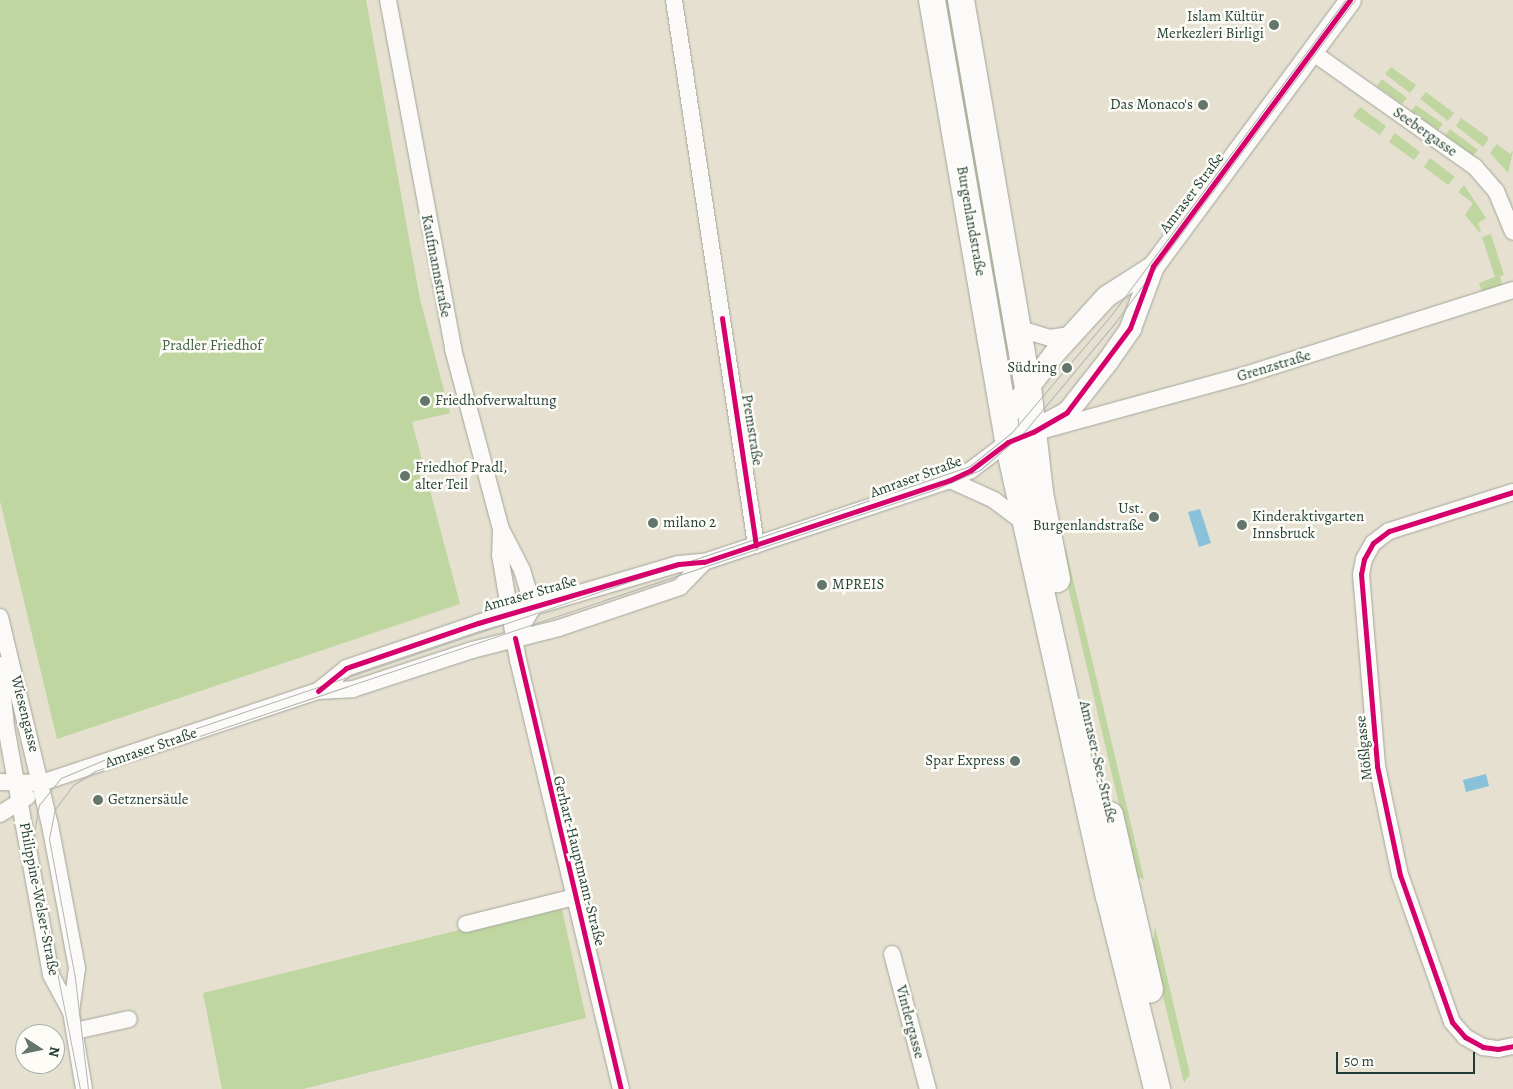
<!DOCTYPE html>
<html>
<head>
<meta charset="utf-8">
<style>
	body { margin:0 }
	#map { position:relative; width:1513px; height:1089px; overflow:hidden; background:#e5e0d0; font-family:Alegreya,serif }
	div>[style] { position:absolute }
	.green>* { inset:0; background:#c0d6a1 }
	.water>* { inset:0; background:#8ac1da }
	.roads { filter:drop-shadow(0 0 1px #a3a49a) drop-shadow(0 0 1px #a3a49a) }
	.minor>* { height:16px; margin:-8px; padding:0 8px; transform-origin:8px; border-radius:8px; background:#fbfaf8 }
	.tertiary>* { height:21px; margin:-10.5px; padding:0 10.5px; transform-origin:10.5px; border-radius:10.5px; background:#fbfaf8 }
	.primary>* { height:26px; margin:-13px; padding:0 13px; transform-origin:13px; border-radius:13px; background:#fbfaf8 }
	.tram>* { height:1px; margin:-0.5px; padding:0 0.5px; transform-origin:0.5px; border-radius:0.5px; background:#b2b5b1 }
	.cycleway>* { height:5px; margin:-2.5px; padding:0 2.5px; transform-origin:2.5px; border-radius:2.5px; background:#d6006c }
	.dots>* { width:14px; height:14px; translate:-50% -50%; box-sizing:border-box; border:2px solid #fdfcf7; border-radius:50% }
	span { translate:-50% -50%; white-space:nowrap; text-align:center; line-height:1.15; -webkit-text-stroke:5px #fdfcf7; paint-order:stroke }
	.poi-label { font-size:15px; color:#1f3d34 }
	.right { translate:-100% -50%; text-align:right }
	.left { translate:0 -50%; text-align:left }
	.street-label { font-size:15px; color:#1f3d34 }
	.park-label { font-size:15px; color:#406146 }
	.north { position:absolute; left:15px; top:1024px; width:50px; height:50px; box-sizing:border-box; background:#fdfcf7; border:1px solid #a4b0a9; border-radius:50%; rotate:101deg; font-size:14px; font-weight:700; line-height:20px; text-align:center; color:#1f3d34 }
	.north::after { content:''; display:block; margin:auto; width:18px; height:22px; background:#64766b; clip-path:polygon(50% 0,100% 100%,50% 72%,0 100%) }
	.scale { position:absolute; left:1336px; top:1052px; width:139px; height:22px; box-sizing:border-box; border:2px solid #1f3d34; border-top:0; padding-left:6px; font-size:15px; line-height:18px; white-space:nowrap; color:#1f3d34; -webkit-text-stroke:4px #fdfcf7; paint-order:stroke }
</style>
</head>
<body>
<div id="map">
	<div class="green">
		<i style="clip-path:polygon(0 0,366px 0,420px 299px,450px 413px,412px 422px,460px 604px,57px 739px,0 501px)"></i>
		<i style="clip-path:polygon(944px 0,951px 0,1011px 351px,1007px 352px)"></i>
		<i style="clip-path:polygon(1391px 67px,1416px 85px,1410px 93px,1385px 74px)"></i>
		<i style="clip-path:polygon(1382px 79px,1407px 98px,1402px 104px,1377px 86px)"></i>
		<i style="clip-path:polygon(1426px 92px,1454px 113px,1448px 121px,1420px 99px)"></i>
		<i style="clip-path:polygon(1416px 105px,1443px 124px,1438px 130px,1411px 111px)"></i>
		<i style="clip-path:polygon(1360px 107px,1386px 126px,1380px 135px,1353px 116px)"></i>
		<i style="clip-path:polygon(1461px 118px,1489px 138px,1483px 147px,1456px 126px)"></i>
		<i style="clip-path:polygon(1450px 129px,1478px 150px,1473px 156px,1445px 136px)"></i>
		<i style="clip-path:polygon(1395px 133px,1420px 152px,1414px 160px,1389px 142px)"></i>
		<i style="clip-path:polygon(1497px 144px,1510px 154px,1513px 151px,1508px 173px,1490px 153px)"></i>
		<i style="clip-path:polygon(1430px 158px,1455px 177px,1448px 185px,1424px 167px)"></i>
		<i style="clip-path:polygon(1464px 185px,1486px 218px,1478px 223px,1481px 231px,1479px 232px,1465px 215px,1473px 203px,1458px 192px)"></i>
		<i style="clip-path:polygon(1491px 234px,1504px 275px,1500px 276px,1502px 285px,1482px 292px,1479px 283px,1495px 277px,1482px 237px)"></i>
		<i style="clip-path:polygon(1057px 540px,1066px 550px,1144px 879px,1136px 877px)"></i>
		<i style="clip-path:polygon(561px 905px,586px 1018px,303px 1089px,222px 1089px,203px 993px)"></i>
		<i style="clip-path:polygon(1155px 926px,1190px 1074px,1184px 1083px,1152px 951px)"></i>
	</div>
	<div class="water">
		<i style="clip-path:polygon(1200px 509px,1211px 543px,1199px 547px,1188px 512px)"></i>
		<i style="clip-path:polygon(1486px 774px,1489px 786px,1466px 792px,1463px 780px)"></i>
	</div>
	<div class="roads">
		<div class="minor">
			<i style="left:388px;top:0;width:355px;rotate:79.4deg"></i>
			<i style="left:453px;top:349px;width:186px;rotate:75.1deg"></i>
			<i style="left:501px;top:529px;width:46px;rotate:62.9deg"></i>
			<i style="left:522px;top:570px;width:39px;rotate:73deg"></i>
			<i style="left:533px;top:607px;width:36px;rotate:120deg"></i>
			<i style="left:674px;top:0;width:551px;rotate:81.44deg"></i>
			<i style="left:1312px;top:52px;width:199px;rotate:35.2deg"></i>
			<i style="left:1475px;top:167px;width:32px;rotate:49deg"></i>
			<i style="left:1496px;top:191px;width:44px;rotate:67.5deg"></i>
			<i style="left:1017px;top:328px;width:34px;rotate:17deg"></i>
			<i style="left:1050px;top:338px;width:20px;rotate:-9deg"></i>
			<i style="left:1044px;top:430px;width:208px;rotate:-15.3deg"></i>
			<i style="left:1245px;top:375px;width:281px;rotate:-17.6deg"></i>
			<i style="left:950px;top:480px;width:48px;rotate:24.4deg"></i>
			<i style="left:994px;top:500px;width:40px;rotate:37deg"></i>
			<i style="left:1513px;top:492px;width:130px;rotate:162.5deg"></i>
			<i style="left:1389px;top:531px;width:20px;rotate:143deg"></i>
			<i style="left:1373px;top:543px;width:18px;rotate:119deg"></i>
			<i style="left:1364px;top:559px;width:15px;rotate:101deg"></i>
			<i style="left:1361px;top:574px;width:193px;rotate:85.2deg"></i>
			<i style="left:1377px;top:766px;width:111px;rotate:78.1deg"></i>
			<i style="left:1400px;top:875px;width:156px;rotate:70.5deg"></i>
			<i style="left:1452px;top:1022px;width:20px;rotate:49deg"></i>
			<i style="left:1465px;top:1037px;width:21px;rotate:29deg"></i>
			<i style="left:1483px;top:1047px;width:15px;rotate:8deg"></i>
			<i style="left:1498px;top:1049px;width:15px;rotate:-11deg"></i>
			<i style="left:501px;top:531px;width:24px;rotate:92deg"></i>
			<i style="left:500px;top:555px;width:107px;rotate:80.3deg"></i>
			<i style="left:518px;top:660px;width:441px;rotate:76.5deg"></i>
			<i style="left:0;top:617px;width:214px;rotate:76.5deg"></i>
			<i style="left:50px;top:825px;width:146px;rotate:79.3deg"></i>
			<i style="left:77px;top:968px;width:44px;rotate:97.8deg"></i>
			<i style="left:0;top:665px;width:62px;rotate:84.5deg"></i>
			<i style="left:6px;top:727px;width:252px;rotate:79.7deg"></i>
			<i style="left:51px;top:975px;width:42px;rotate:61.6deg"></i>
			<i style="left:71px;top:1012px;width:78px;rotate:80.4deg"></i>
			<i style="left:318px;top:691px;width:36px;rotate:-39deg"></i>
			<i style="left:346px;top:668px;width:139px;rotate:-18.8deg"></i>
			<i style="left:478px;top:623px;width:209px;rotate:-16.4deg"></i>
			<i style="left:679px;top:564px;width:25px;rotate:-5deg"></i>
			<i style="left:704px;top:562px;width:259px;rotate:-18.4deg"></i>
			<i style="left:950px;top:480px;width:23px;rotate:-25deg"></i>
			<i style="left:971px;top:470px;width:46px;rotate:-37.1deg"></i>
			<i style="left:0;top:782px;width:41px;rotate:1.4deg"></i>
			<i style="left:41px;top:783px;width:292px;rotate:-18.4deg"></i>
			<i style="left:318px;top:691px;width:35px;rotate:-3deg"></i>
			<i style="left:353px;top:689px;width:125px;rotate:-18.1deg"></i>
			<i style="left:472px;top:650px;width:90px;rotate:-14.2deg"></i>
			<i style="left:559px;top:628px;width:128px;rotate:-18.7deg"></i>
			<i style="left:680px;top:587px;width:35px;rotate:-46deg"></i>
			<i style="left:0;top:814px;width:32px;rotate:-32deg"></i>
			<i style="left:466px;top:924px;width:111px;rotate:-14deg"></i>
			<i style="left:892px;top:954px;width:140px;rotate:75.1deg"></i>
			<i style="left:75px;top:1031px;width:55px;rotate:-12.5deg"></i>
		</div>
		<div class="tertiary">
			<i style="left:1004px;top:418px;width:82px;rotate:-52.4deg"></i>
			<i style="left:1054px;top:353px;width:77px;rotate:-47.6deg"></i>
			<i style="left:1106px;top:296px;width:56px;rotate:-32.6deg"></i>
			<i style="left:1020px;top:437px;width:53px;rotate:-28deg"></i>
			<i style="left:1067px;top:412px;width:66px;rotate:-51.7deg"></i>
			<i style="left:1108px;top:360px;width:39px;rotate:-55deg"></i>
			<i style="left:1130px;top:328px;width:66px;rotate:-69.6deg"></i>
			<i style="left:1153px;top:266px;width:331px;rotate:-53.5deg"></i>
		</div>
		<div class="primary">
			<i style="left:932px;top:0;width:448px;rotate:80.2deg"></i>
			<i style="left:1008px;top:442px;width:465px;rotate:77.5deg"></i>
			<i style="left:1109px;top:896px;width:199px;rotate:76deg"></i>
			<i style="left:961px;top:0;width:393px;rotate:80.2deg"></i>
			<i style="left:1028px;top:387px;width:107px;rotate:83.5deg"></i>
			<i style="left:1040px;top:493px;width:88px;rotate:78.8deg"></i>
			<i style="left:1110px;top:815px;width:179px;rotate:77.1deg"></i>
		</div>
	</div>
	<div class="tram">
		<i style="left:80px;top:1089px;width:250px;rotate:-101.1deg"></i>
		<i style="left:32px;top:844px;width:40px;rotate:-80deg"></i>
		<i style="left:39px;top:805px;width:35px;rotate:-51deg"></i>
		<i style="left:61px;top:778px;width:54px;rotate:-22.8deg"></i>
		<i style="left:111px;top:757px;width:907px;rotate:-18.71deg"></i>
		<i style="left:970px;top:466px;width:54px;rotate:-39deg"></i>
		<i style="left:1012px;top:432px;width:155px;rotate:-49.7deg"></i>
		<i style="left:1112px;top:314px;width:391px;rotate:-53.4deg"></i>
		<i style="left:88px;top:1089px;width:112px;rotate:-96.7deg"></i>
		<i style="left:75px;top:978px;width:141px;rotate:-100.6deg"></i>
		<i style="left:49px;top:839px;width:31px;rotate:-79deg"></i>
		<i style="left:55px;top:809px;width:30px;rotate:-53deg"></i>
		<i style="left:73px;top:785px;width:26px;rotate:-32deg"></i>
		<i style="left:95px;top:771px;width:884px;rotate:-18.54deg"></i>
		<i style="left:933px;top:490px;width:51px;rotate:-23.1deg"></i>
		<i style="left:980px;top:470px;width:58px;rotate:-40.8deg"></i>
		<i style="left:1024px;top:432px;width:141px;rotate:-50.2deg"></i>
		<i style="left:1114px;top:324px;width:404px;rotate:-53.4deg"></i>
	</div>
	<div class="cycleway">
		<i style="left:722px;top:318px;width:230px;rotate:81.5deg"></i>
		<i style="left:1513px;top:492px;width:130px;rotate:162.5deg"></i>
		<i style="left:1389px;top:531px;width:20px;rotate:143deg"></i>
		<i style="left:1373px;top:543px;width:18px;rotate:119deg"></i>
		<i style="left:1364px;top:559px;width:15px;rotate:101deg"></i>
		<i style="left:1361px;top:574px;width:193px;rotate:85.2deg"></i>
		<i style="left:1377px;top:766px;width:111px;rotate:78.1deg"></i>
		<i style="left:1400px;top:875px;width:156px;rotate:70.5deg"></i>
		<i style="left:1452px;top:1022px;width:20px;rotate:49deg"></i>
		<i style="left:1465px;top:1037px;width:21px;rotate:29deg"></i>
		<i style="left:1483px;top:1047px;width:15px;rotate:8deg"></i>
		<i style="left:1498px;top:1049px;width:15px;rotate:-11deg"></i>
		<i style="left:515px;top:638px;width:463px;rotate:76.8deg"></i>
		<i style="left:318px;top:691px;width:36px;rotate:-39deg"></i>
		<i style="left:346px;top:668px;width:139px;rotate:-18.8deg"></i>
		<i style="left:478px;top:623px;width:209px;rotate:-16.4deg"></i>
		<i style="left:679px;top:564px;width:25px;rotate:-5deg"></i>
		<i style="left:704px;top:562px;width:259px;rotate:-18.4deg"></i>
		<i style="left:950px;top:480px;width:23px;rotate:-25deg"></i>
		<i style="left:971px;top:470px;width:46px;rotate:-37.1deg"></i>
		<i style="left:1008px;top:442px;width:27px;rotate:-22deg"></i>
		<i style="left:1033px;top:432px;width:39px;rotate:-30deg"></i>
		<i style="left:1067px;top:412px;width:105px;rotate:-53.1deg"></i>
		<i style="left:1130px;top:328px;width:66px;rotate:-69.6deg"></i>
		<i style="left:1153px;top:266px;width:331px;rotate:-53.5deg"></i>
	</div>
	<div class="dots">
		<i style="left:1274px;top:25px;background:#64766b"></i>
		<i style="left:1203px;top:105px;background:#64766b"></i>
		<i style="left:1067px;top:368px;background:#64766b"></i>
		<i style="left:425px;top:401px;background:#64766b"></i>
		<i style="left:405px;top:476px;background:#64766b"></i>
		<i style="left:1154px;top:517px;background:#64766b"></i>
		<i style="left:653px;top:523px;background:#64766b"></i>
		<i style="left:1242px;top:525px;background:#64766b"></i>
		<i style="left:822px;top:585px;background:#64766b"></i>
		<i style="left:1015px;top:761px;background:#64766b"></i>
		<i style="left:98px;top:800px;background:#64766b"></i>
	</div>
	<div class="poi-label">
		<span class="right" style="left:1264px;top:25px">Islam Kültür<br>Merkezleri Birligi</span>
		<span class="right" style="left:1193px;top:105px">Das Monaco's</span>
		<span class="right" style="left:1057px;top:368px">Südring</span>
		<span class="left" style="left:435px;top:401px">Friedhofverwaltung</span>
		<span class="left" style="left:415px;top:476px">Friedhof Pradl,<br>alter Teil</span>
		<span class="right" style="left:1144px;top:517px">Ust.<br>Burgenlandstraße</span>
		<span class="left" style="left:1252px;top:525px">Kinderaktivgarten<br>Innsbruck</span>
		<span class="left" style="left:663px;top:523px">milano 2</span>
		<span class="left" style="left:832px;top:585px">MPREIS</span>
		<span class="right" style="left:1005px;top:761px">Spar Express</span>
		<span class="left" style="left:108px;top:800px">Getznersäule</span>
	</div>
	<div class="street-label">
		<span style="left:1425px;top:132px;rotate:35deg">Seebergasse</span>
		<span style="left:1192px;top:193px;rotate:-53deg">Amraser Straße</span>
		<span style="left:971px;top:221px;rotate:80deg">Burgenlandstraße</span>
		<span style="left:436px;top:266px;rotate:79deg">Kaufmannstraße</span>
		<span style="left:1274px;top:366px;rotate:-17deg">Grenzstraße</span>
		<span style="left:752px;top:430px;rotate:81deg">Premstraße</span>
		<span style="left:916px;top:477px;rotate:-20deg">Amraser Straße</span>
		<span style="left:530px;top:594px;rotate:-16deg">Amraser Straße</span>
		<span style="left:25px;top:714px;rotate:76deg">Wiesengasse</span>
		<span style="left:151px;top:748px;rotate:-19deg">Amraser Straße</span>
		<span style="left:1364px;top:748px;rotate:-96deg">Mößlgasse</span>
		<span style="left:1098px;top:762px;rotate:77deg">Amraser-See-Straße</span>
		<span style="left:579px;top:861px;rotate:76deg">Gerhart-Hauptmann-Straße</span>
		<span style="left:39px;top:899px;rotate:79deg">Philippine-Welser-Straße</span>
		<span style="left:910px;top:1022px;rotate:75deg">Vintlergasse</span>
	</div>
	<div class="park-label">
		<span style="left:212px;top:346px">Pradler Friedhof</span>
	</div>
	<div class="north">N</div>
	<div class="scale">50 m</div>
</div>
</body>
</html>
